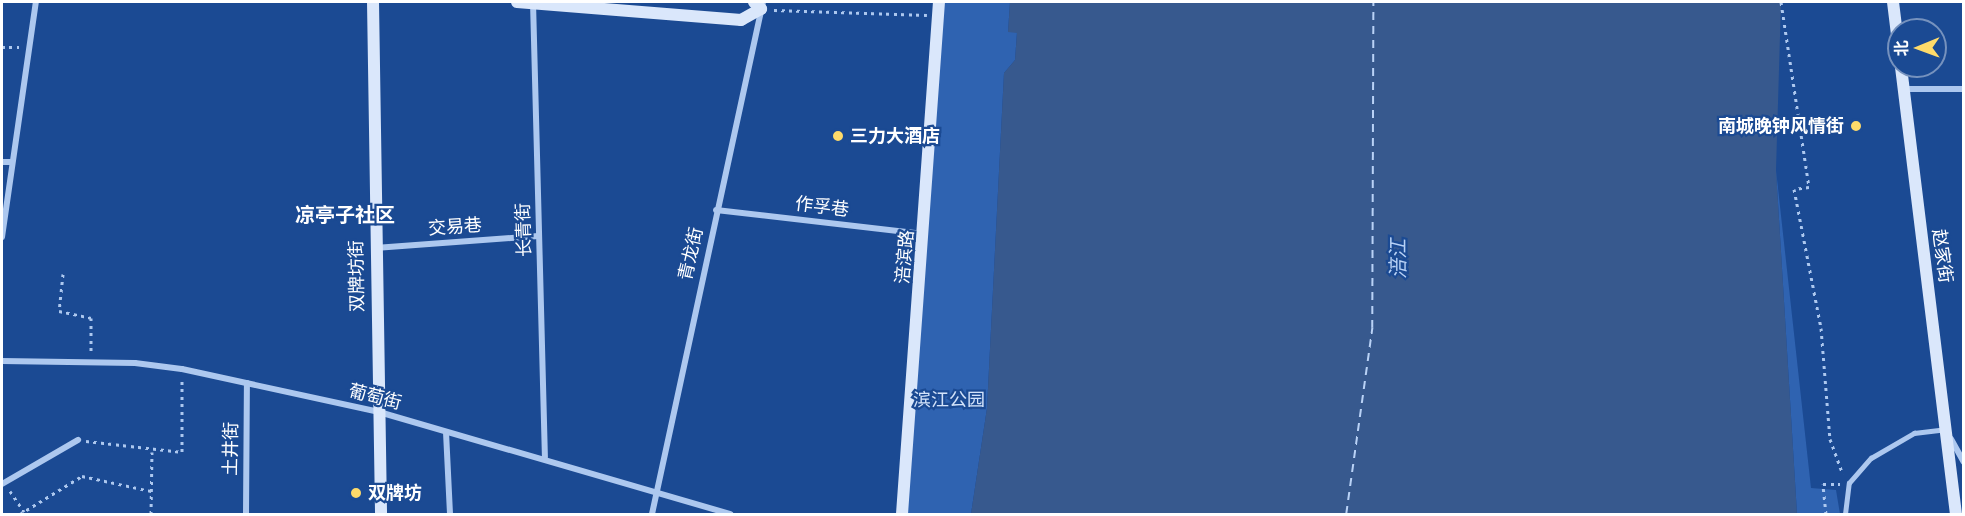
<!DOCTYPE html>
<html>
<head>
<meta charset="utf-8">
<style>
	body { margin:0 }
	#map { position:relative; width:1965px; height:516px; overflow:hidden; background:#1b4a93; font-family:Inter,"Noto Sans SC",sans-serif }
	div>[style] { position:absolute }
	.green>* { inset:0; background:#2f63b1 }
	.water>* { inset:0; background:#37598e }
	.ferry>* { height:1.5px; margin-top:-0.75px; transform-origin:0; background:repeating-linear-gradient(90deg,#b9d2f6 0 8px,transparent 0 14px) }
	.path>* { height:3px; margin-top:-1.5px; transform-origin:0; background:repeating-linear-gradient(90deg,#adc8ef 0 3px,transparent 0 7.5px) }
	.lane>* { height:4.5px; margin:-2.25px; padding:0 2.25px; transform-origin:2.25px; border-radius:2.25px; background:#adc8ef }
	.street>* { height:6px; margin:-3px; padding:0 3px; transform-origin:3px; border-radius:3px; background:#adc8ef }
	.secondary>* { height:12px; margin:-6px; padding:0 6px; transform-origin:6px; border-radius:6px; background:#dae7fb }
	.dots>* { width:16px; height:16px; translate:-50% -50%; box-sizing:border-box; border:3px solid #1b4a93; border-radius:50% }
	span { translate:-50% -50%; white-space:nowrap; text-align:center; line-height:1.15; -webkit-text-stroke:4.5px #1b4a93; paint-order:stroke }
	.poi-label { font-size:18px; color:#fff; font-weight:700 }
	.right { translate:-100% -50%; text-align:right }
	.left { translate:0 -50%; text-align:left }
	.street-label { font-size:18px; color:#fff }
	.park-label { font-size:18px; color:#d3e3fa }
	.neighbourhood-label { font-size:20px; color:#fff; font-weight:700 }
	.water-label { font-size:20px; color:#b9d2f6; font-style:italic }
	.frame { position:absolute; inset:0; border:3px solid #fff; pointer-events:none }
	.north { position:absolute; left:1887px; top:18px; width:60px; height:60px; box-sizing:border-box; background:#1b4a93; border:2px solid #7692be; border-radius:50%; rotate:269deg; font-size:16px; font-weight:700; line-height:24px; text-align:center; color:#fff }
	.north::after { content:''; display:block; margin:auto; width:21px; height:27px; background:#ffdb6a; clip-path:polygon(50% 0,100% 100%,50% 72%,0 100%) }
</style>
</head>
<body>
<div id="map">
	<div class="green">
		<i style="clip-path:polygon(939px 2px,1010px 2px,1008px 32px,1017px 32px,1015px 60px,1004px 73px,987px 408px,971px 514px,902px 514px)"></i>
		<i style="clip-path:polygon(1776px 170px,1811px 488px,1836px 490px,1840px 514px,1797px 514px)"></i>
	</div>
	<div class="water">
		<i style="clip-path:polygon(1010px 2px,1781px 2px,1776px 170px,1797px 514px,971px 514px,987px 408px,1004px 73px,1015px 60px,1017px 33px,1008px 32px)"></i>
	</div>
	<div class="ferry">
		<i style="left:1346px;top:514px;width:188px;rotate:-82deg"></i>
		<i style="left:1372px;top:328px;width:326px;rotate:-89.8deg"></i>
	</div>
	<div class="path">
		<i style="left:1781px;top:2px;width:187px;rotate:81.4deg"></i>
		<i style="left:1809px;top:187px;width:15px;rotate:172deg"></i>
		<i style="left:1794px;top:189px;width:142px;rotate:79deg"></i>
		<i style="left:1821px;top:328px;width:111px;rotate:85.4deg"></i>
		<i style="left:1830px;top:439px;width:37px;rotate:70deg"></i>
		<i style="left:774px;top:10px;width:153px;rotate:1.9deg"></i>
		<i style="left:2px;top:47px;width:17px"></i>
		<i style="left:63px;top:274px;width:37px;rotate:96deg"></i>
		<i style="left:59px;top:311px;width:33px;rotate:12deg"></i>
		<i style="left:91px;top:318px;width:36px;rotate:90deg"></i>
		<i style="left:86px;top:441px;width:97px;rotate:6.5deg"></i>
		<i style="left:182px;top:452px;width:73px;rotate:-90deg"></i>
		<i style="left:10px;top:491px;width:25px;rotate:56deg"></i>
		<i style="left:20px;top:514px;width:73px;rotate:-31.5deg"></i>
		<i style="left:82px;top:476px;width:71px;rotate:12.3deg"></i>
		<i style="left:151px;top:514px;width:62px;rotate:-89.1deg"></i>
		<i style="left:1826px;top:514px;width:30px;rotate:-96deg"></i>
		<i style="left:1823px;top:484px;width:17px"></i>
	</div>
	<div class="lane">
		<i style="left:1845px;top:514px;width:31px;rotate:-83deg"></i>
		<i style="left:1849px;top:483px;width:33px;rotate:-49deg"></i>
		<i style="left:1871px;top:458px;width:50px;rotate:-30.2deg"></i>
		<i style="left:1914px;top:433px;width:31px;rotate:-7deg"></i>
	</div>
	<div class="street">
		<i style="left:533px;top:2px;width:455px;rotate:88.5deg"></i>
		<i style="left:1904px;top:89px;width:60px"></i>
		<i style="left:2px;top:162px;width:9px"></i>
		<i style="left:716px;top:210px;width:209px;rotate:6.6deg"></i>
		<i style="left:2px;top:237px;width:237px;rotate:-81.8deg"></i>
		<i style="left:375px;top:248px;width:164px;rotate:-4.2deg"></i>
		<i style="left:2px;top:361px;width:133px;rotate:0.9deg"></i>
		<i style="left:135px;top:363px;width:47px;rotate:7.3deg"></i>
		<i style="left:182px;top:369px;width:202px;rotate:12.3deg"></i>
		<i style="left:379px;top:412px;width:366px;rotate:16.2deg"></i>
		<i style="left:446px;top:432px;width:82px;rotate:87.2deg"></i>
		<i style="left:1951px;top:439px;width:26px;rotate:61deg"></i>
		<i style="left:2px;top:484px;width:88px;rotate:-30.1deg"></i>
		<i style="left:246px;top:514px;width:131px;rotate:-89.6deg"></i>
		<i style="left:652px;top:514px;width:524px;rotate:-77.77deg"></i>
	</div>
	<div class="secondary">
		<i style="left:373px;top:2px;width:512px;rotate:89.1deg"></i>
		<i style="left:517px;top:2px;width:225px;rotate:4.6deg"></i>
		<i style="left:741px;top:20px;width:23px;rotate:-29deg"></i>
		<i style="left:761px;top:9px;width:10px;rotate:-135deg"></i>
		<i style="left:1893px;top:2px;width:516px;rotate:82.99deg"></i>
		<i style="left:902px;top:514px;width:513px;rotate:-85.87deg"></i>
	</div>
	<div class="dots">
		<i style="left:1856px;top:126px;background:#ffdb6a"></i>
		<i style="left:838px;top:136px;background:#ffdb6a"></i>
		<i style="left:356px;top:493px;background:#ffdb6a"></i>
	</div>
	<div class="poi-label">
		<span class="right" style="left:1844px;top:126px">南城晚钟风情街</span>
		<span class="left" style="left:850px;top:136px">三力大酒店</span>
		<span class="left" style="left:368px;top:493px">双牌坊</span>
	</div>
	<div class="street-label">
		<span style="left:822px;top:207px;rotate:7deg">作孚巷</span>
		<span style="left:455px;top:227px;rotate:-4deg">交易巷</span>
		<span style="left:524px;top:230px;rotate:-92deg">长青街</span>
		<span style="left:691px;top:254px;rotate:-77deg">青龙街</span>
		<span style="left:1942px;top:256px;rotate:82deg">赵家街</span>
		<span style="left:905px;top:257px;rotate:-85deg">涪滨路</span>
		<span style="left:357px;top:276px;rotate:-91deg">双牌坊街</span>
		<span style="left:375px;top:397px;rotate:14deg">葡萄街</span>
		<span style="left:231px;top:449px;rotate:-89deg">土井街</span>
	</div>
	<div class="park-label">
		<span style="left:949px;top:400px">滨江公园</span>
	</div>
	<div class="neighbourhood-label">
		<span style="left:345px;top:215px">凉亭子社区</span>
	</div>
	<div class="water-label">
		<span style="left:1398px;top:259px;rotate:-90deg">涪江</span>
	</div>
	<div class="frame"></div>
	<div class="north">北</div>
</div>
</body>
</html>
